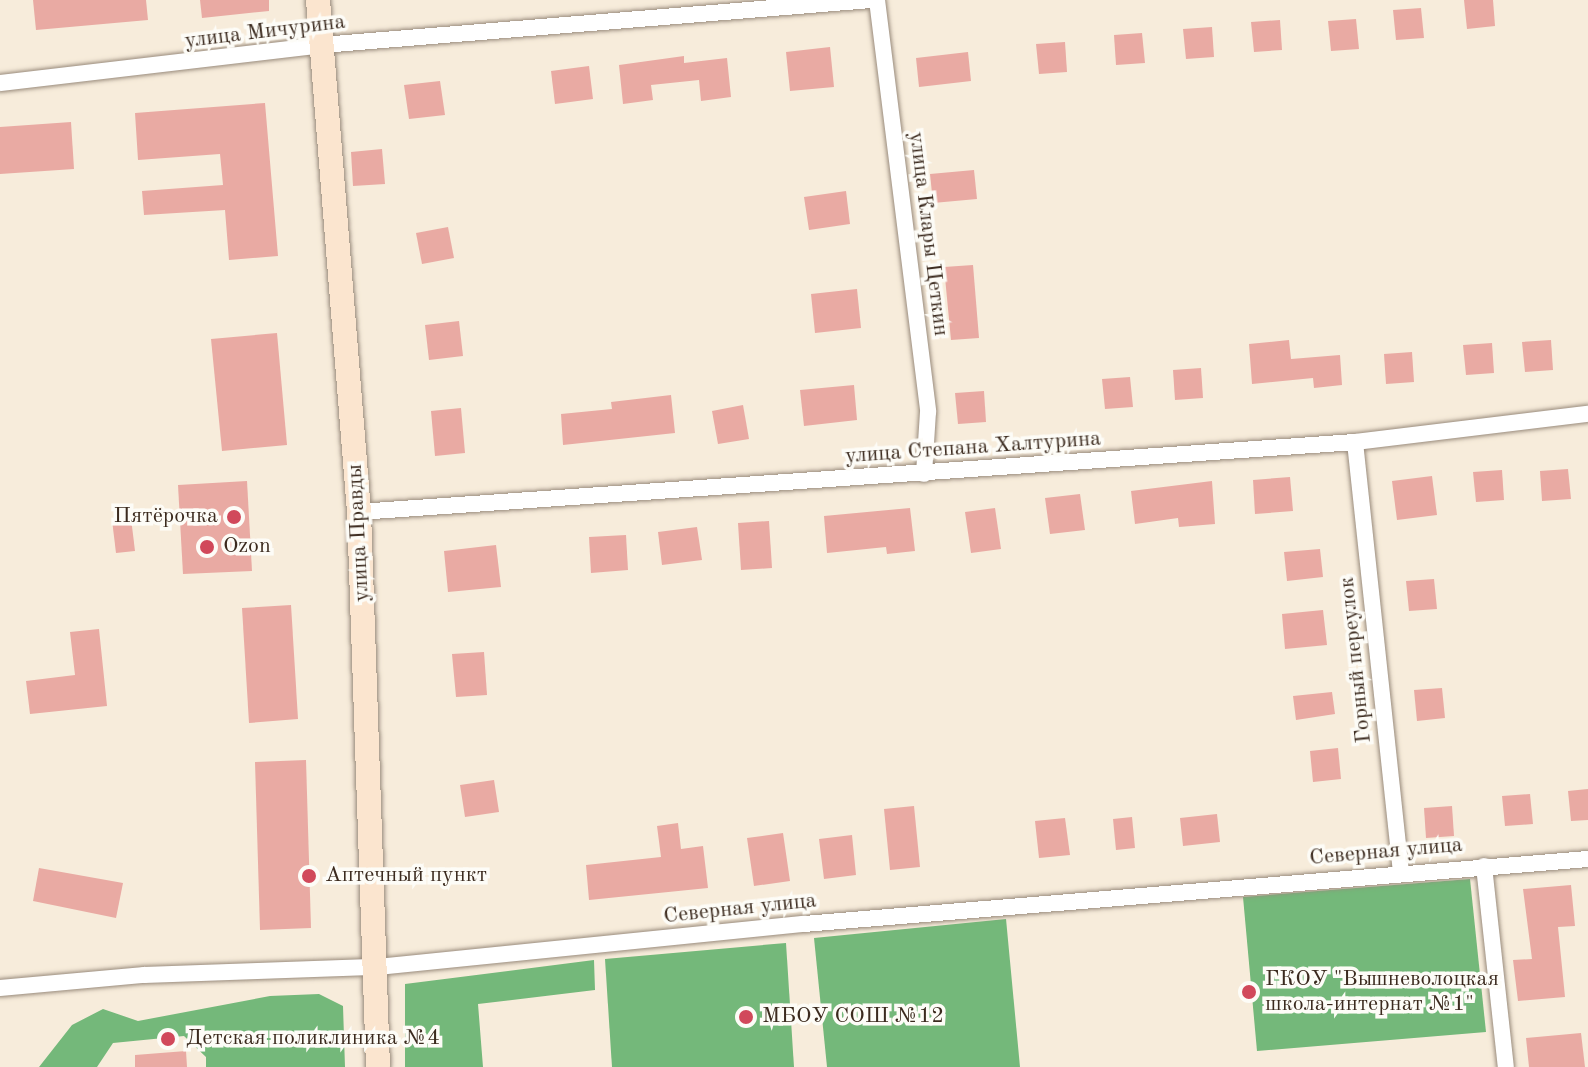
<!DOCTYPE html>
<html>
<head>
<meta charset="utf-8">
<style>
	body { margin:0 }
	#map { position:relative; width:1588px; height:1067px; overflow:hidden; background:#f7ecdb; font-family:"Old Standard TT",serif }
	div>[style] { position:absolute }
	.forest>* { inset:0; background:#74b87a }
	.building>* { inset:0; background:#e9aaa3 }
	.roads { filter:drop-shadow(0 0 2px #998b7c) drop-shadow(0 0 2px #998b7c) }
	.street>* { height:16px; margin:-8px; padding:0 8px; transform-origin:8px; border-radius:8px; background:#fff }
	.secondary>* { height:24px; margin:-12px; padding:0 12px; transform-origin:12px; border-radius:12px; background:#fbe5cf }
	.dots>* { width:22px; height:22px; translate:-50% -50%; box-sizing:border-box; border:4px solid #fdfcf7; border-radius:50% }
	span { translate:-50% -50%; white-space:nowrap; text-align:center; line-height:1.15; -webkit-text-stroke:7px #fdfcf7; paint-order:stroke }
	.street-label { font-size:22px; color:#3b2a1e }
	.poi-label { font-size:22px; color:#3b2a1e }
	.right { translate:-100% -50%; text-align:right }
	.left { translate:0 -50%; text-align:left }
</style>
</head>
<body>
<div id="map">
	<div class="forest">
		<i style="clip-path:polygon(1470px 879px,1486px 1032px,1257px 1051px,1243px 897px)"></i>
		<i style="clip-path:polygon(1006px 919px,1020px 1067px,827px 1067px,814px 938px)"></i>
		<i style="clip-path:polygon(786px 943px,794px 1067px,612px 1067px,605px 959px)"></i>
		<i style="clip-path:polygon(594px 960px,595px 990px,478px 1004px,483px 1067px,405px 1067px,405px 984px)"></i>
		<i style="clip-path:polygon(319px 994px,343px 1006px,345px 1067px,206px 1067px,206px 1057px,184px 1036px,113px 1043px,97px 1067px,39px 1067px,72px 1025px,103px 1009px,138px 1021px,270px 996px)"></i>
	</div>
	<div class="building">
		<i style="clip-path:polygon(33px 0,146px 0,148px 20px,36px 30px)"></i>
		<i style="clip-path:polygon(200px 0,269px 0,269px 11px,202px 18px)"></i>
		<i style="clip-path:polygon(1464px 0,1493px 0,1495px 26px,1467px 29px)"></i>
		<i style="clip-path:polygon(1421px 8px,1424px 38px,1396px 40px,1393px 10px)"></i>
		<i style="clip-path:polygon(1356px 19px,1359px 49px,1331px 51px,1328px 21px)"></i>
		<i style="clip-path:polygon(1280px 20px,1282px 50px,1254px 52px,1251px 22px)"></i>
		<i style="clip-path:polygon(1212px 27px,1214px 57px,1186px 59px,1183px 29px)"></i>
		<i style="clip-path:polygon(1142px 33px,1145px 63px,1116px 65px,1114px 35px)"></i>
		<i style="clip-path:polygon(1065px 42px,1067px 72px,1039px 74px,1036px 44px)"></i>
		<i style="clip-path:polygon(830px 47px,834px 87px,790px 91px,786px 52px)"></i>
		<i style="clip-path:polygon(968px 52px,971px 81px,919px 87px,916px 58px)"></i>
		<i style="clip-path:polygon(684px 56px,684px 63px,727px 58px,731px 97px,701px 101px,699px 80px,651px 85px,653px 100px,623px 104px,619px 65px)"></i>
		<i style="clip-path:polygon(589px 66px,593px 99px,555px 104px,551px 71px)"></i>
		<i style="clip-path:polygon(440px 81px,445px 115px,409px 119px,404px 85px)"></i>
		<i style="clip-path:polygon(265px 103px,278px 256px,229px 260px,225px 210px,144px 215px,142px 191px,223px 185px,220px 154px,138px 160px,135px 113px)"></i>
		<i style="clip-path:polygon(71px 122px,74px 169px,0 174px,0 127px)"></i>
		<i style="clip-path:polygon(382px 149px,385px 184px,353px 186px,351px 152px)"></i>
		<i style="clip-path:polygon(974px 170px,977px 199px,933px 203px,930px 174px)"></i>
		<i style="clip-path:polygon(846px 191px,850px 224px,809px 230px,804px 197px)"></i>
		<i style="clip-path:polygon(448px 227px,454px 258px,422px 264px,416px 233px)"></i>
		<i style="clip-path:polygon(973px 265px,979px 338px,951px 340px,944px 267px)"></i>
		<i style="clip-path:polygon(857px 289px,861px 328px,815px 333px,811px 294px)"></i>
		<i style="clip-path:polygon(459px 321px,463px 356px,429px 360px,425px 325px)"></i>
		<i style="clip-path:polygon(277px 333px,287px 445px,222px 451px,211px 339px)"></i>
		<i style="clip-path:polygon(1289px 340px,1291px 359px,1340px 355px,1342px 385px,1314px 388px,1313px 378px,1252px 384px,1249px 344px)"></i>
		<i style="clip-path:polygon(1551px 340px,1553px 370px,1525px 372px,1522px 342px)"></i>
		<i style="clip-path:polygon(1492px 343px,1494px 373px,1466px 375px,1463px 345px)"></i>
		<i style="clip-path:polygon(1412px 352px,1414px 382px,1386px 384px,1384px 354px)"></i>
		<i style="clip-path:polygon(1201px 368px,1203px 398px,1175px 400px,1173px 370px)"></i>
		<i style="clip-path:polygon(1130px 377px,1133px 407px,1105px 409px,1102px 379px)"></i>
		<i style="clip-path:polygon(854px 385px,857px 420px,804px 426px,800px 390px)"></i>
		<i style="clip-path:polygon(984px 391px,986px 422px,958px 424px,955px 393px)"></i>
		<i style="clip-path:polygon(671px 395px,675px 433px,563px 445px,561px 414px,612px 409px,611px 402px)"></i>
		<i style="clip-path:polygon(743px 405px,749px 439px,718px 444px,712px 411px)"></i>
		<i style="clip-path:polygon(461px 408px,465px 453px,435px 456px,431px 411px)"></i>
		<i style="clip-path:polygon(1568px 469px,1571px 499px,1542px 501px,1540px 471px)"></i>
		<i style="clip-path:polygon(1502px 470px,1504px 500px,1476px 502px,1473px 472px)"></i>
		<i style="clip-path:polygon(1432px 476px,1437px 515px,1397px 520px,1392px 481px)"></i>
		<i style="clip-path:polygon(1290px 477px,1293px 511px,1255px 514px,1253px 480px)"></i>
		<i style="clip-path:polygon(247px 481px,252px 571px,183px 574px,178px 485px)"></i>
		<i style="clip-path:polygon(1212px 481px,1215px 524px,1179px 527px,1178px 518px,1135px 524px,1131px 491px)"></i>
		<i style="clip-path:polygon(1080px 494px,1085px 530px,1050px 534px,1045px 498px)"></i>
		<i style="clip-path:polygon(910px 508px,915px 551px,887px 554px,886px 547px,827px 553px,824px 516px)"></i>
		<i style="clip-path:polygon(995px 508px,1001px 549px,971px 553px,965px 512px)"></i>
		<i style="clip-path:polygon(131px 518px,135px 551px,116px 553px,112px 520px)"></i>
		<i style="clip-path:polygon(769px 521px,772px 568px,741px 570px,738px 523px)"></i>
		<i style="clip-path:polygon(697px 527px,702px 560px,662px 565px,658px 532px)"></i>
		<i style="clip-path:polygon(626px 535px,628px 570px,591px 573px,589px 537px)"></i>
		<i style="clip-path:polygon(496px 545px,501px 587px,448px 592px,444px 551px)"></i>
		<i style="clip-path:polygon(1320px 549px,1323px 577px,1287px 581px,1284px 552px)"></i>
		<i style="clip-path:polygon(1434px 579px,1437px 609px,1409px 611px,1406px 581px)"></i>
		<i style="clip-path:polygon(291px 605px,298px 719px,249px 723px,242px 608px)"></i>
		<i style="clip-path:polygon(1323px 610px,1327px 645px,1285px 649px,1282px 614px)"></i>
		<i style="clip-path:polygon(99px 629px,107px 706px,30px 714px,26px 681px,75px 675px,70px 632px)"></i>
		<i style="clip-path:polygon(484px 652px,487px 695px,456px 697px,452px 654px)"></i>
		<i style="clip-path:polygon(1442px 688px,1445px 718px,1417px 721px,1414px 690px)"></i>
		<i style="clip-path:polygon(1332px 692px,1335px 714px,1296px 720px,1293px 696px)"></i>
		<i style="clip-path:polygon(1338px 748px,1341px 779px,1313px 782px,1310px 751px)"></i>
		<i style="clip-path:polygon(306px 760px,311px 928px,260px 930px,255px 762px)"></i>
		<i style="clip-path:polygon(494px 780px,499px 812px,465px 817px,460px 785px)"></i>
		<i style="clip-path:polygon(1588px 789px,1588px 820px,1571px 821px,1568px 791px)"></i>
		<i style="clip-path:polygon(1530px 794px,1533px 824px,1505px 826px,1502px 796px)"></i>
		<i style="clip-path:polygon(914px 806px,920px 867px,890px 870px,884px 809px)"></i>
		<i style="clip-path:polygon(1452px 806px,1454px 836px,1426px 838px,1424px 808px)"></i>
		<i style="clip-path:polygon(1217px 814px,1220px 842px,1183px 846px,1180px 818px)"></i>
		<i style="clip-path:polygon(1132px 817px,1135px 848px,1116px 850px,1113px 819px)"></i>
		<i style="clip-path:polygon(1065px 818px,1070px 855px,1039px 858px,1035px 821px)"></i>
		<i style="clip-path:polygon(678px 823px,681px 849px,703px 846px,708px 888px,589px 900px,586px 865px,661px 857px,657px 826px)"></i>
		<i style="clip-path:polygon(783px 833px,790px 881px,754px 886px,747px 838px)"></i>
		<i style="clip-path:polygon(852px 835px,856px 875px,824px 879px,819px 839px)"></i>
		<i style="clip-path:polygon(39px 868px,123px 883px,116px 918px,33px 901px)"></i>
		<i style="clip-path:polygon(1571px 885px,1575px 926px,1558px 927px,1565px 997px,1518px 1001px,1513px 960px,1532px 959px,1523px 889px)"></i>
		<i style="clip-path:polygon(1581px 1033px,1585px 1067px,1529px 1067px,1526px 1038px)"></i>
		<i style="clip-path:polygon(186px 1051px,187px 1067px,135px 1067px,135px 1055px)"></i>
	</div>
	<div class="roads">
		<div class="street">
			<i style="left:877px;top:0;width:415px;rotate:82.9deg"></i>
			<i style="left:928px;top:412px;width:62px;rotate:93.7deg"></i>
			<i style="left:0;top:83px;width:324px;rotate:-6.7deg"></i>
			<i style="left:322px;top:45px;width:551px;rotate:-4.69deg"></i>
			<i style="left:1355px;top:442px;width:433px;rotate:83.9deg"></i>
			<i style="left:359px;top:512px;width:998px;rotate:-4.02deg"></i>
			<i style="left:1355px;top:442px;width:235px;rotate:-6.9deg"></i>
			<i style="left:1484px;top:866px;width:202px;rotate:83.8deg"></i>
			<i style="left:0;top:988px;width:145px;rotate:-5.2deg"></i>
			<i style="left:144px;top:975px;width:234px;rotate:-2deg"></i>
			<i style="left:378px;top:967px;width:428px;rotate:-5.8deg"></i>
			<i style="left:804px;top:924px;width:787px;rotate:-4.74deg"></i>
		</div>
		<div class="secondary">
			<i style="left:318px;top:0;width:514px;rotate:85.42deg"></i>
			<i style="left:359px;top:512px;width:555px;rotate:88.04deg"></i>
		</div>
	</div>
	<div class="dots">
		<i style="left:234px;top:517px;background:#d1495b"></i>
		<i style="left:207px;top:547px;background:#d1495b"></i>
		<i style="left:309px;top:876px;background:#d1495b"></i>
		<i style="left:1249px;top:992px;background:#d1495b"></i>
		<i style="left:746px;top:1017px;background:#d1495b"></i>
		<i style="left:168px;top:1039px;background:#d1495b"></i>
	</div>
	<div class="street-label">
		<span style="left:265px;top:32px;rotate:-7deg">улица Мичурина</span>
		<span style="left:928px;top:234px;rotate:83deg">улица Клары Цеткин</span>
		<span style="left:973px;top:448px;rotate:-4deg">улица Степана Халтурина</span>
		<span style="left:359px;top:533px;rotate:-93deg">улица Правды</span>
		<span style="left:1356px;top:660px;rotate:-96deg">Горный переулок</span>
		<span style="left:1386px;top:852px;rotate:-5deg">Северная улица</span>
		<span style="left:740px;top:909px;rotate:-6deg">Северная улица</span>
	</div>
	<div class="poi-label">
		<span class="right" style="left:218px;top:517px">Пятёрочка</span>
		<span class="left" style="left:223px;top:547px">Ozon</span>
		<span class="left" style="left:325px;top:876px">Аптечный пункт</span>
		<span class="left" style="left:1265px;top:992px">ГКОУ "Вышневолоцкая<br>школа-интернат №1"</span>
		<span class="left" style="left:762px;top:1017px">МБОУ СОШ №12</span>
		<span class="left" style="left:186px;top:1039px">Детская поликлиника №4</span>
	</div>
</div>
</body>
</html>
